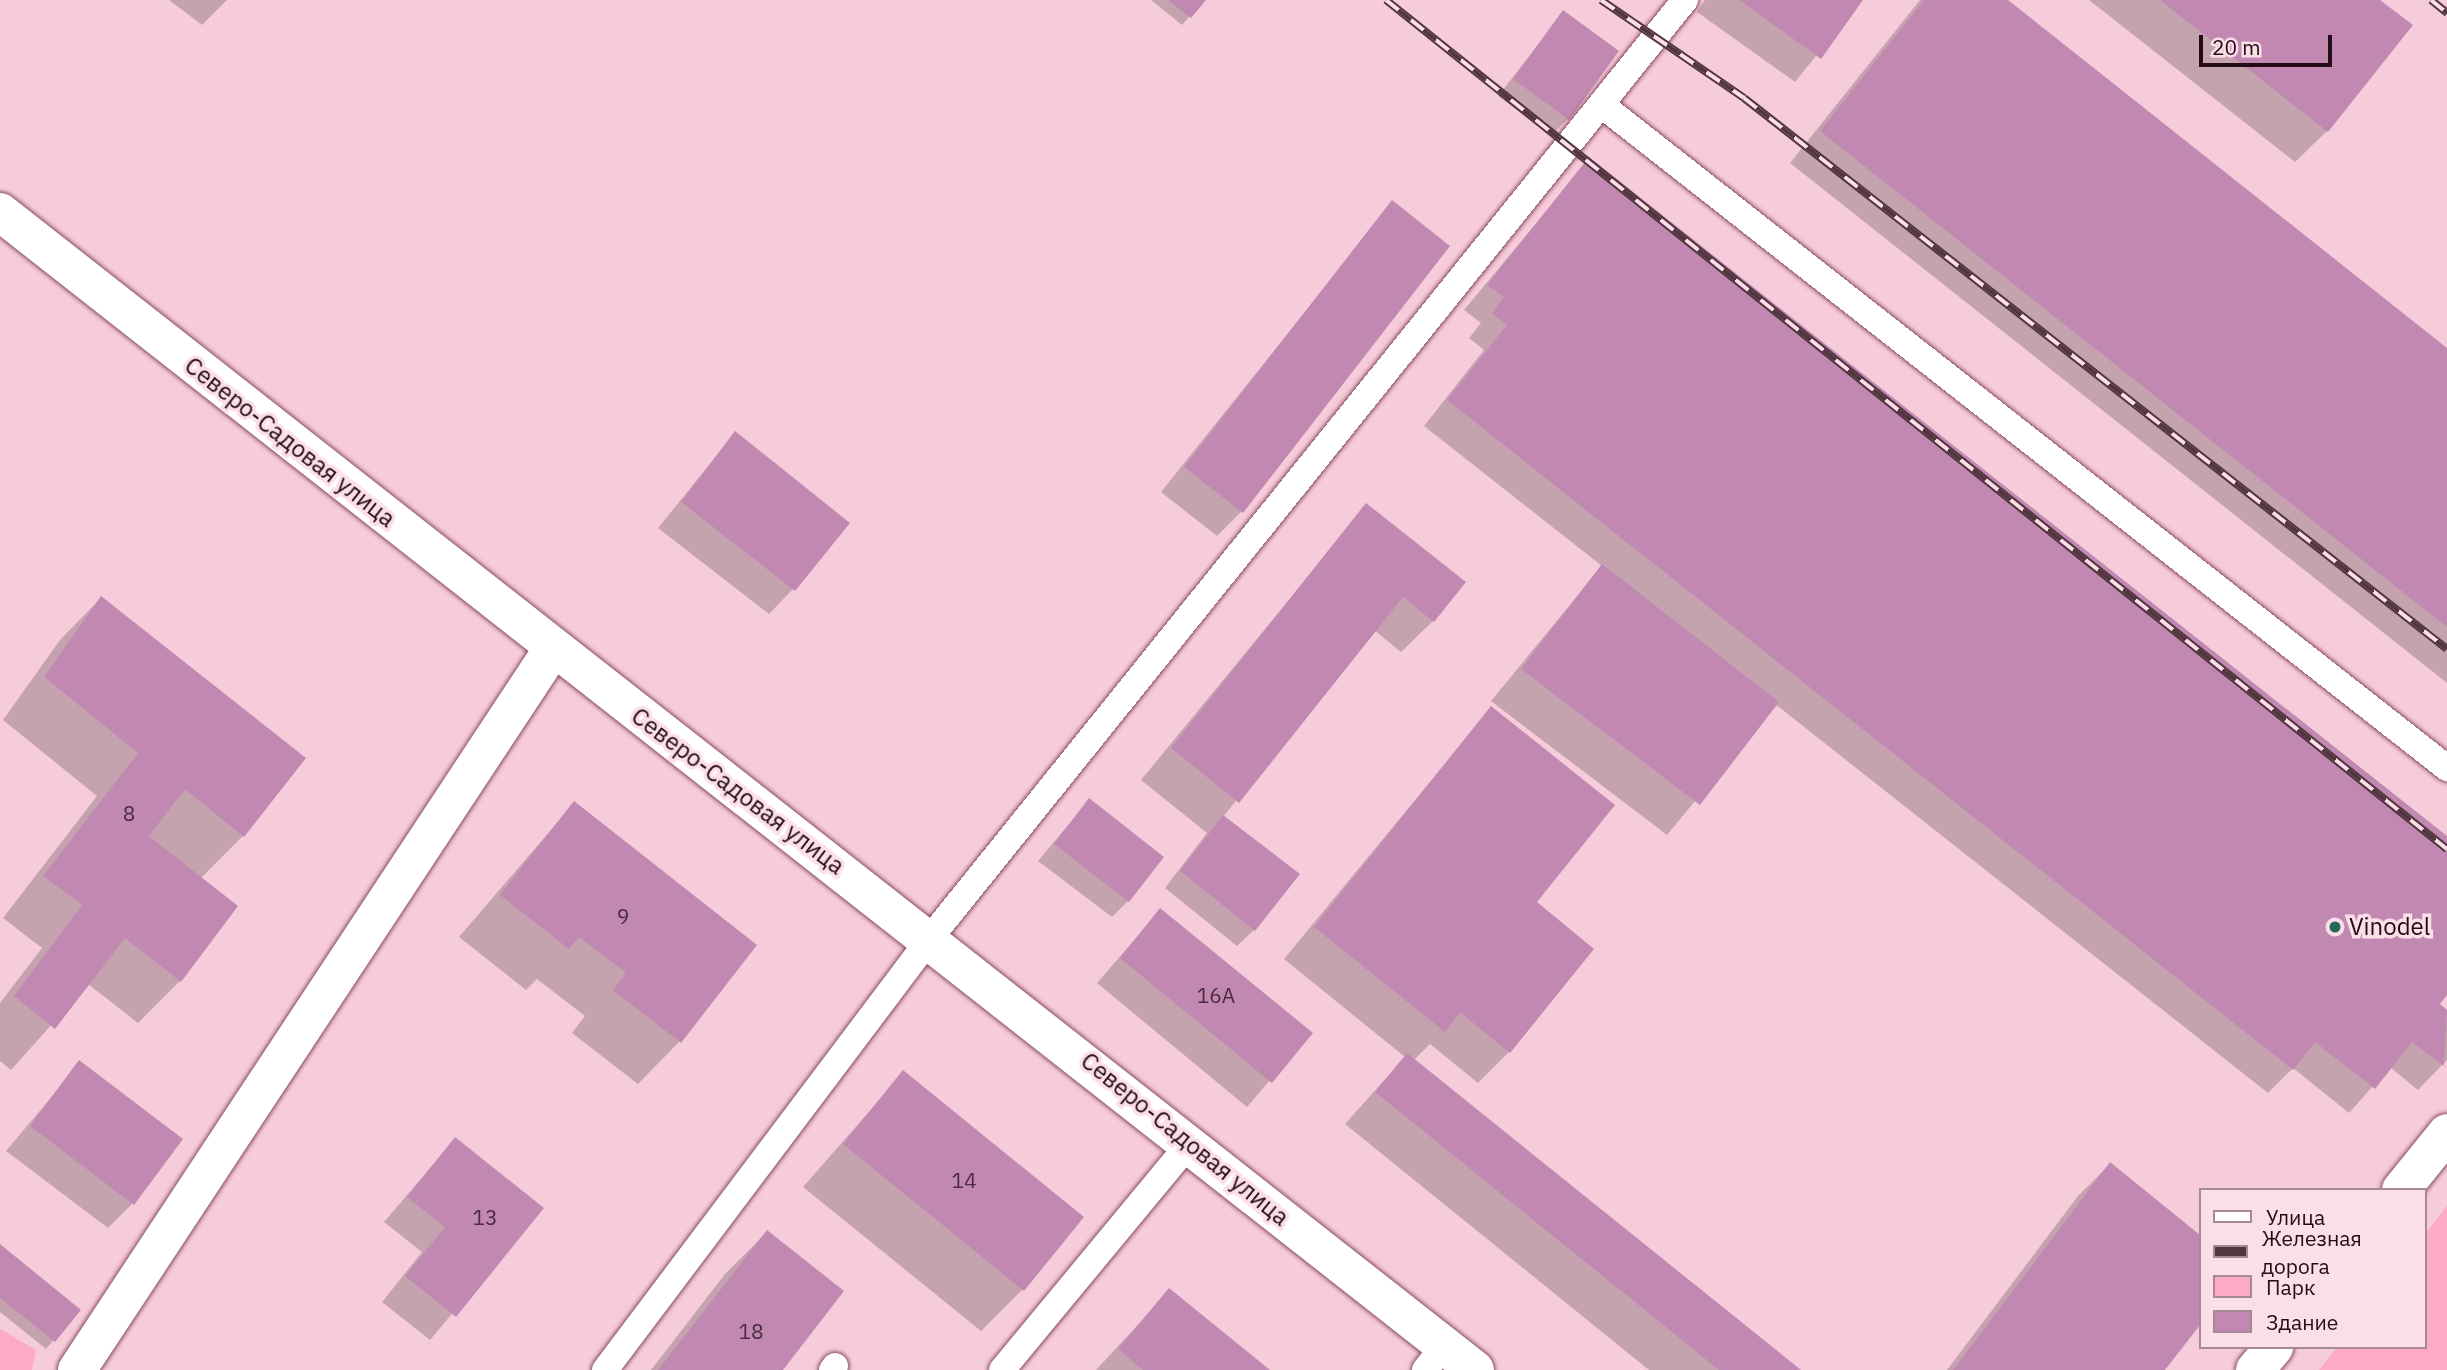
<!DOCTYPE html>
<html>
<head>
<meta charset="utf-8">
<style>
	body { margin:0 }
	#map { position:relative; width:2447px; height:1370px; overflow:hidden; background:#f7ccda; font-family:"IBM Plex Sans",sans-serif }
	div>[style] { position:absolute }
	.green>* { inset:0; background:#fdaac7 }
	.shadow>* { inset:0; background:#0003 }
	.building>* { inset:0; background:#c189b2 }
	.roads { filter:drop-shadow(0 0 2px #874b61) drop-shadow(0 0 2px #874b61) }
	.lane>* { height:26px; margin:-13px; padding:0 13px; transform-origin:13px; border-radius:13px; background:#fff }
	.street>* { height:38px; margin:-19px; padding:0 19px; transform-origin:19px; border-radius:19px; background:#fff }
	.rail>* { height:8px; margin-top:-4px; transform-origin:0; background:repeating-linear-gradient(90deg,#fbdee7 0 16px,#51353f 0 32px); box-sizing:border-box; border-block:2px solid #51353f }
	.dots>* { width:19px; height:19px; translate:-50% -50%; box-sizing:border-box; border:4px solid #fbdee7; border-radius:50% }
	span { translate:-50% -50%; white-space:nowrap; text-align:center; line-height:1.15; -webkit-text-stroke:7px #fbdee7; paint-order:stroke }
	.number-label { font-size:21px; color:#4b2b3d }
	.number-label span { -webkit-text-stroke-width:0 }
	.street-label { font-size:24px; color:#240c16 }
	.poi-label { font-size:24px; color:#240c16 }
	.left { translate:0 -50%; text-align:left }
	.legend { position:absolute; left:2199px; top:1188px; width:228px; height:161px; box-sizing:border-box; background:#fbdee7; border:2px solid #a58a93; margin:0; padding:9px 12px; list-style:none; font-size:21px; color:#240c16 }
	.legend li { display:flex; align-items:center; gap:14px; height:35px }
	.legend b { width:35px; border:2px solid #a58a93 }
	.scale { position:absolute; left:2199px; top:35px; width:133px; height:32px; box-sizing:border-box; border:4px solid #240c16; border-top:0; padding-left:9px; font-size:21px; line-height:24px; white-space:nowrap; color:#240c16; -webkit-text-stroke:5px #fbdee7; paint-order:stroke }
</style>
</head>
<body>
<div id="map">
	<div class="green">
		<i style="clip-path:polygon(2447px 1206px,2447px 1370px,2319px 1370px,2337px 1347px,2424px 1347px,2424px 1235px)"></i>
		<i style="clip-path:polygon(0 1329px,36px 1350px,32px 1370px,0 1370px)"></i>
	</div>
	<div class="shadow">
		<i style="clip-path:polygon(169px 0,227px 0,202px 25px)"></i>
		<i style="clip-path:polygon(1151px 0,1204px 0,1182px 25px)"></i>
		<i style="clip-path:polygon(1705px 0,1861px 0,1795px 82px,1697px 12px)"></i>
		<i style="clip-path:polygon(1920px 0,2005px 0,2447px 350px,2447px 683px,1790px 163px)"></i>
		<i style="clip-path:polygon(2089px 0,2377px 0,2327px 131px,2295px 162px)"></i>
		<i style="clip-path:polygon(1563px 13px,1568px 119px,1551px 135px,1498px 96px)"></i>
		<i style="clip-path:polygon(1589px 160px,2447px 839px,2447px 992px,2437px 1004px,2447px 1012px,2447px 1060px,2418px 1090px,2390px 1067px,2349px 1113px,2293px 1068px,2268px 1093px,1775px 704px,1667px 835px,1491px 701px,1602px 566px,1424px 426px,1484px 350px,1469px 338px,1481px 323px,1464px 310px)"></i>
		<i style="clip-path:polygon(1392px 203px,1242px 511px,1217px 536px,1161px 492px)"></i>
		<i style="clip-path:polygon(735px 433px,793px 589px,769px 614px,658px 528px)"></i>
		<i style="clip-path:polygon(1367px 505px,1433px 621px,1401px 652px,1374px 630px,1223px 817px,1254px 930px,1237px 946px,1165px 888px,1207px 833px,1141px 780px)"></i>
		<i style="clip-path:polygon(101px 598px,243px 836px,200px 879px,235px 906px,180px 981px,138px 1023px,88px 984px,11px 1070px,0 1061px,0 1003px,42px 948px,3px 918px,97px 796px,3px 720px,60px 640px)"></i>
		<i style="clip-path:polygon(1491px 708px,1535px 903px,1509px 1052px,1478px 1083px,1430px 1044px,1414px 1060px,1798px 1370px,1649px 1370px,1345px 1124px,1405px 1057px,1284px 959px)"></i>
		<i style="clip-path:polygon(1089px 800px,1128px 901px,1112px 917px,1038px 861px)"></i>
		<i style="clip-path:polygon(574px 803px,679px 1042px,638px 1084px,572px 1033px,585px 1016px,537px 979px,526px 990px,459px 937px)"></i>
		<i style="clip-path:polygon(1160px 910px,1310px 1033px,1247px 1107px,1097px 983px)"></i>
		<i style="clip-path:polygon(80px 1063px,132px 1204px,108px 1228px,6px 1151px)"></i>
		<i style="clip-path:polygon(903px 1073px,1023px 1289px,981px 1331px,803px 1187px)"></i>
		<i style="clip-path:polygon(455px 1139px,541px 1208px,430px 1340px,382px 1302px,422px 1252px,384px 1222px)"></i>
		<i style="clip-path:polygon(2110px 1164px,2200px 1238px,2200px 1322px,2163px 1370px,1947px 1370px,2078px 1196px)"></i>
		<i style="clip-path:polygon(767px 1232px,781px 1370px,651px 1370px,725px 1274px)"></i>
		<i style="clip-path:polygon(0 1246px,79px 1310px,46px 1349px,0 1312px)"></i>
		<i style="clip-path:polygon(1170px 1290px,1267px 1370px,1096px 1370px)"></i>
	</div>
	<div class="building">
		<i style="clip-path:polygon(1168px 0,1206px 0,1191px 18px)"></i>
		<i style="clip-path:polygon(1739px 0,1863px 0,1821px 59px)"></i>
		<i style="clip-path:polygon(1924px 0,2008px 0,2447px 348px,2447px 627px,1820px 131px)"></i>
		<i style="clip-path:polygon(2160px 0,2380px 0,2413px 25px,2328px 132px)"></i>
		<i style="clip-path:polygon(1563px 10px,1619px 51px,1569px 120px,1513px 79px)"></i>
		<i style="clip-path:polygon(1589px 157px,2447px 836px,2447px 995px,2440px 1004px,2447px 1010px,2444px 1066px,2412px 1042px,2375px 1089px,2315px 1042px,2293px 1070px,1447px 400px,1507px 325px,1492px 313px,1504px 297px,1487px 285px)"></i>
		<i style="clip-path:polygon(1392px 200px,1450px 246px,1243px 513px,1184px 467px)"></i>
		<i style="clip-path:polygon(735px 431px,850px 523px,795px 591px,681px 502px)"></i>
		<i style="clip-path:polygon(1366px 503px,1466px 582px,1434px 622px,1403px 597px,1239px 803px,1171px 748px)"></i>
		<i style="clip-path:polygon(1602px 564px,1779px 702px,1700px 805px,1521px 669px)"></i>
		<i style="clip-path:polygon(101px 596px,306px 758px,244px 837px,185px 789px,149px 836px,238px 906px,181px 982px,125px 938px,55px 1029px,14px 996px,82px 905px,43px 876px,138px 753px,44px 677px)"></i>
		<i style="clip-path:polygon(1491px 706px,1615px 805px,1537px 902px,1594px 949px,1510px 1053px,1460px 1012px,1445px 1032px,1314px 927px)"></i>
		<i style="clip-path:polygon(1089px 798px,1164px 857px,1129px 902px,1054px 844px)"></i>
		<i style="clip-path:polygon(574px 801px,757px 945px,681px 1043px,613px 990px,626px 973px,579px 937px,569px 949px,500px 895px)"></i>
		<i style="clip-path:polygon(1223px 815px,1300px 874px,1255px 931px,1180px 871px)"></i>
		<i style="clip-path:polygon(1160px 908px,1313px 1033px,1272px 1083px,1120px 958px)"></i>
		<i style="clip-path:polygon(1407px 1053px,1801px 1370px,1719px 1370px,1375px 1092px)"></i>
		<i style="clip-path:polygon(79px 1060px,183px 1139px,134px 1205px,30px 1126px)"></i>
		<i style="clip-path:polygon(903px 1070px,1084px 1217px,1024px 1291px,843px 1144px)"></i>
		<i style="clip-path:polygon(455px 1137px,544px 1208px,456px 1317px,405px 1276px,445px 1227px,407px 1197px)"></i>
		<i style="clip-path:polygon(2110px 1162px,2200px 1235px,2200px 1325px,2165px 1370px,1953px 1370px)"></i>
		<i style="clip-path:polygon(767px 1230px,844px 1291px,783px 1370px,658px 1370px)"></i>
		<i style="clip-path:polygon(0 1244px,81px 1310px,55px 1342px,0 1298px)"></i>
		<i style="clip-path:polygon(1169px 1288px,1270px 1370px,1143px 1370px,1118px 1349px)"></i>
	</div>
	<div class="roads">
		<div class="lane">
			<i style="left:1603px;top:106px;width:1073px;rotate:38.11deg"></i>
			<i style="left:605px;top:1370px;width:542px;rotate:-53.02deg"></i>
			<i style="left:931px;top:937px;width:1203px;rotate:-51.18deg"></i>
			<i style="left:832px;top:1370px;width:5px;rotate:-53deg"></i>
			<i style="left:1002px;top:1370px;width:295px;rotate:-50.4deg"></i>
			<i style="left:1425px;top:1370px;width:31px;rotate:-52deg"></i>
		</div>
		<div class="street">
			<i style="left:0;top:212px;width:1875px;rotate:38.13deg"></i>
			<i style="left:2401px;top:1190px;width:73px;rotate:-51.1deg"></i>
			<i style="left:77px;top:1370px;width:863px;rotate:-56.59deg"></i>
			<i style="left:2255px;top:1370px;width:30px;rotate:-50deg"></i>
		</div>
	</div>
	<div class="rail">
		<i style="left:1386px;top:0;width:1359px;rotate:38.67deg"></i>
		<i style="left:1601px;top:0;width:173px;rotate:34.4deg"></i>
		<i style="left:1744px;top:98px;width:893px;rotate:38.09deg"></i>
		<i style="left:2431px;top:0;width:21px;rotate:39deg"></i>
	</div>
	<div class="dots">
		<i style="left:2335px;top:927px;background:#236859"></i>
	</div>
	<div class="number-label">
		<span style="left:129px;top:813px">8</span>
		<span style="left:623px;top:916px">9</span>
		<span style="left:1216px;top:995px">16А</span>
		<span style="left:964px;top:1180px">14</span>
		<span style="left:485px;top:1217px">13</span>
		<span style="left:751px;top:1331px">18</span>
	</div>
	<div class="street-label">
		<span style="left:290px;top:442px;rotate:38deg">Северо-Садовая улица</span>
		<span style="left:738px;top:791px;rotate:37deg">Северо-Садовая улица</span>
		<span style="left:1185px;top:1139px;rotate:39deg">Северо-Садовая улица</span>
	</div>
	<div class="poi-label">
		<span class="left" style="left:2349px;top:927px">Vinodel</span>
	</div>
	<ul class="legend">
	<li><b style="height:9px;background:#fff"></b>Улица</li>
	<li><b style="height:9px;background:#51353f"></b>Железная дорога</li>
	<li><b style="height:19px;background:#fdaac7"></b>Парк</li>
	<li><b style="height:19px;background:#c189b2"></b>Здание</li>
	</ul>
	<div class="scale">20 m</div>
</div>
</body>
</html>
